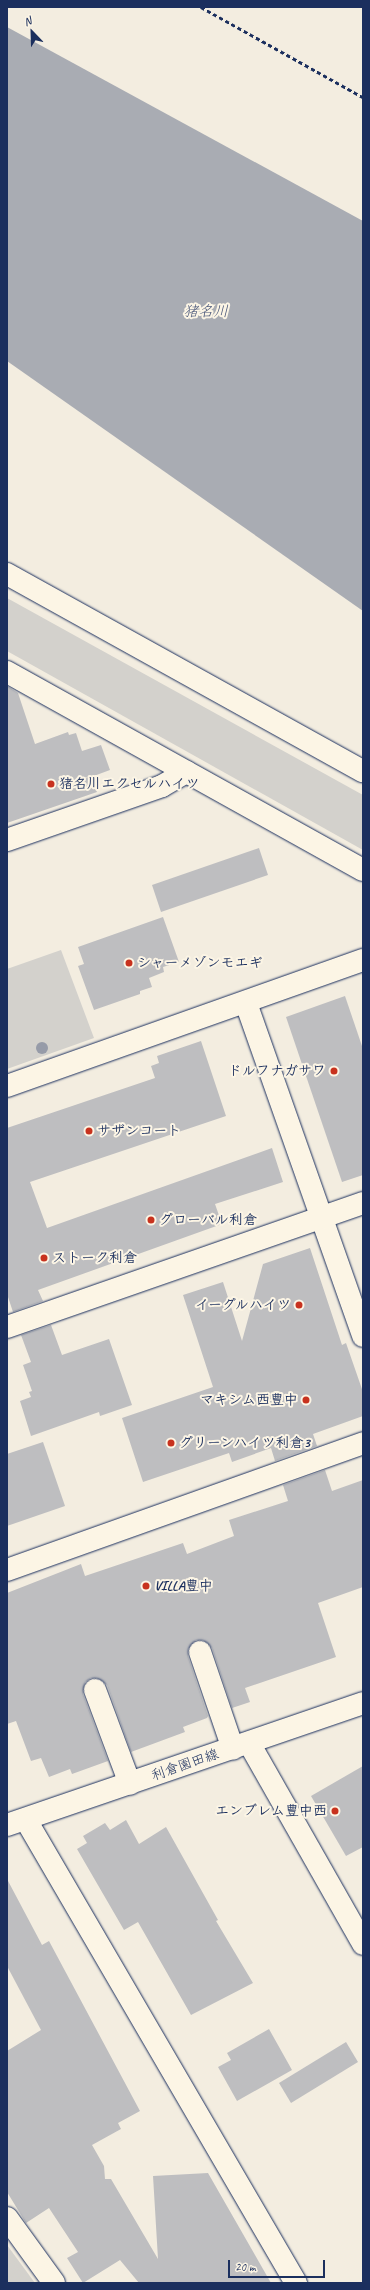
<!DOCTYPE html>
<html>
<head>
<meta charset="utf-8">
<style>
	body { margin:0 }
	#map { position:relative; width:370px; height:2290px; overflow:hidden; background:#f3ede0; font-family:Caveat,"Klee One",sans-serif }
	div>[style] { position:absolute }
	.green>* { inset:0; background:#d3d1cc }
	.water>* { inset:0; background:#a9acb3 }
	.building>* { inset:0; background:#bebec0 }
	.path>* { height:2.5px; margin-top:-1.25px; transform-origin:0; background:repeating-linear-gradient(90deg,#1b2f5e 0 4px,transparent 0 7px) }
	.roads { filter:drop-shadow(0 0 1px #1b2f5e) drop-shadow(0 0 1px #1b2f5e) }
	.minor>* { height:22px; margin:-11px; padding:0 11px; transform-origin:11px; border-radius:11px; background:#fcf5e5 }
	.trees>* { width:12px; height:12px; margin:-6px; border-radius:50%; background:#969ba8 }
	.dots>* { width:11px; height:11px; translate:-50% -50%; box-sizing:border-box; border:2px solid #fcf5e5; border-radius:50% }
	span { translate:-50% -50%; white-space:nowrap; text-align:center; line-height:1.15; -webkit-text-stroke:4px #fcf5e5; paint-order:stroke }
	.poi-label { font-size:14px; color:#1b2f5e; font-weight:700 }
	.left { translate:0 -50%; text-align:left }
	.right { translate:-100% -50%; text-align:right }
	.street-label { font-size:14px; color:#1b2f5e }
	.water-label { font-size:15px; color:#465478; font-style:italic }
	.frame { position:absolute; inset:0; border:8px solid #1b2f5e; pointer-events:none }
	.north { position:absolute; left:12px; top:12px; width:40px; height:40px; -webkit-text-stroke:3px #fcf5e5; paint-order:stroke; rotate:337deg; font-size:11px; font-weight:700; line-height:16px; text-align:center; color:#1b2f5e }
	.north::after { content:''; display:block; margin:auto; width:14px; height:18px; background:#1b2f5e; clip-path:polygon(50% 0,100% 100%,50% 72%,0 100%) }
	.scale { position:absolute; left:228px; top:2260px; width:97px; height:18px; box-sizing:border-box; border:2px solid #1b2f5e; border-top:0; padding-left:5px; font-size:12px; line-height:14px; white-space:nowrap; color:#1b2f5e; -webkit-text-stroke:3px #fcf5e5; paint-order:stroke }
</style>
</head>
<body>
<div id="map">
	<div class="green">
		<i style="clip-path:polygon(7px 598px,363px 795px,363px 850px,7px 651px)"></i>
		<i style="clip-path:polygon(61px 950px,94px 1038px,7px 1069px,7px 969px)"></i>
		<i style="clip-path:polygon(7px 2245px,35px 2283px,7px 2283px)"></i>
	</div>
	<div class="water">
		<i style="clip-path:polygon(7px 27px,363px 221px,363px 611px,7px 361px)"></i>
	</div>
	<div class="building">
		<i style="clip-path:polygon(7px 686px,18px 693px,35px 744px,68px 732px,69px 735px,76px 733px,82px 751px,101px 745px,110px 770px,91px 777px,97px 792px,7px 823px)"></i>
		<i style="clip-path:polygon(259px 848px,268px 875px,161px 912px,152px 885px)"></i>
		<i style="clip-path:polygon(163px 917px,179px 962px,163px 967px,164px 972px,149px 978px,152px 987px,140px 991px,140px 994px,94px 1010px,78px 966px,84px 964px,78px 947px)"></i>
		<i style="clip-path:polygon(345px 996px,363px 1049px,363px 1175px,342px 1182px,286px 1017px)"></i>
		<i style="clip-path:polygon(201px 1041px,226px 1116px,30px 1182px,47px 1228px,272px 1148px,283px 1182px,215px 1204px,222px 1224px,38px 1290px,43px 1301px,13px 1312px,7px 1294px,7px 1128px,155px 1078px,151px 1066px,159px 1063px,157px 1056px)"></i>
		<i style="clip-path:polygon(310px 1248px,342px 1345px,346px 1343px,363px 1392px,363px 1416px,313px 1434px,317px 1446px,275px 1461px,271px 1448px,232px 1462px,229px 1453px,143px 1482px,122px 1418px,213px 1387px,183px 1295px,223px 1282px,242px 1341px,263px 1264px)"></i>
		<i style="clip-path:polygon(51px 1325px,62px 1355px,109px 1339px,132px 1405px,100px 1416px,99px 1412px,31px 1436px,20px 1401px,31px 1397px,29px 1392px,32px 1391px,23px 1365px,31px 1362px,21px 1335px)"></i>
		<i style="clip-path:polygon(43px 1442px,65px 1506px,7px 1526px,7px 1454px)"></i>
		<i style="clip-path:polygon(325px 1470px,332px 1491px,363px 1480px,363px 1587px,318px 1603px,336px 1657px,245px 1688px,250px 1702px,232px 1708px,212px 1648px,203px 1640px,196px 1640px,188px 1649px,188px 1656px,208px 1716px,207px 1718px,183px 1727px,185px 1732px,131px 1752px,107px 1685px,97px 1678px,91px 1678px,85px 1682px,83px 1694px,108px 1761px,72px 1774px,70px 1769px,49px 1777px,41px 1758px,31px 1761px,16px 1721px,7px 1724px,7px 1593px,81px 1564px,85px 1576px,183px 1543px,187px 1554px,234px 1536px,229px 1520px,288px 1501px,283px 1485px)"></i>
		<i style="clip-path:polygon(363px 1766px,363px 1847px,346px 1856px,311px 1796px)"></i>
		<i style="clip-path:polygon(126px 1820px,139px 1844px,166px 1827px,218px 1920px,216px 1921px,253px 1983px,191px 2015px,138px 1922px,124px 1930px,77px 1849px,87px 1843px,83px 1836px,105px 1823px,110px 1830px)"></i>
		<i style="clip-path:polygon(7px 1879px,42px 1945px,49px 1941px,140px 2111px,118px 2123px,121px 2129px,92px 2145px,104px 2166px,105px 2179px,111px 2179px,158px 2259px,153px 2176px,208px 2173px,271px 2283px,139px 2283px,120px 2260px,83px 2283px,67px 2258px,78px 2252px,49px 2208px,26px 2223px,7px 2192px,7px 2051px,41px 2030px,7px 1966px)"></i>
		<i style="clip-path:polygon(269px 2029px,292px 2070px,237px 2101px,218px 2067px,231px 2060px,227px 2053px)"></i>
		<i style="clip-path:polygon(346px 2042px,358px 2062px,291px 2103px,279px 2083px)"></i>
	</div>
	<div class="path">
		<i style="left:201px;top:7px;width:185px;rotate:29.1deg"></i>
	</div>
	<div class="roads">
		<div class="minor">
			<i style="left:7px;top:574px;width:407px;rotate:29deg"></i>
			<i style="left:7px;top:672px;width:407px;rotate:29.1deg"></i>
			<i style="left:7px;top:840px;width:164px;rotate:-19.2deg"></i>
			<i style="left:162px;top:786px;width:28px;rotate:-30deg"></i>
			<i style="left:246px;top:1003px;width:353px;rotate:70.6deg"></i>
			<i style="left:7px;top:1086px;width:378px;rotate:-19.5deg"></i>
			<i style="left:7px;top:1327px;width:377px;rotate:-19.2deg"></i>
			<i style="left:7px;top:1570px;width:378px;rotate:-19.6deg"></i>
			<i style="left:200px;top:1652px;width:102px;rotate:71.2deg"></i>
			<i style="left:95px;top:1690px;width:100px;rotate:69.6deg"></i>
			<i style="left:249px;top:1743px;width:231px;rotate:60.4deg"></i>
			<i style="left:26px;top:1820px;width:536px;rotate:59.75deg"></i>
			<i style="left:7px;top:1825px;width:376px;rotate:-18.9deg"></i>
			<i style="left:7px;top:2218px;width:80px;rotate:54.1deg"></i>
		</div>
	</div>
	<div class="trees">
		<i style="left:42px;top:1048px"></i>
	</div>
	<div class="dots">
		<i style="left:51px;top:784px;background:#c8321e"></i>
		<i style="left:129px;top:963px;background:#c8321e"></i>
		<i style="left:334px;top:1071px;background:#c8321e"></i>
		<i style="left:89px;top:1131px;background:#c8321e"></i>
		<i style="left:151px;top:1220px;background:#c8321e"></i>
		<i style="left:44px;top:1258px;background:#c8321e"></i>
		<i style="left:299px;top:1305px;background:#c8321e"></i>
		<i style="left:306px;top:1400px;background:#c8321e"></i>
		<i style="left:171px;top:1443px;background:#c8321e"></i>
		<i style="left:146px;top:1586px;background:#c8321e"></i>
		<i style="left:335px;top:1811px;background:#c8321e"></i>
	</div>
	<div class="poi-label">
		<span class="left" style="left:59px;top:784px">猪名川エクセルハイツ</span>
		<span class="left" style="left:137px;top:963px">シャーメゾンモエギ</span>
		<span class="right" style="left:326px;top:1071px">ドルフナガサワ</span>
		<span class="left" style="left:97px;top:1131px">サザンコート</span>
		<span class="left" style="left:159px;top:1220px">グローバル利倉</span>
		<span class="left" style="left:52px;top:1258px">ストーク利倉</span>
		<span class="right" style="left:291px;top:1305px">イーグルハイツ</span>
		<span class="right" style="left:298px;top:1400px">マキシム西豊中</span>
		<span class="left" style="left:179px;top:1443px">グリーンハイツ利倉3</span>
		<span class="left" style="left:154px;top:1586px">VILLA豊中</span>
		<span class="right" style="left:327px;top:1811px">エンブレム豊中西</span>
	</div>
	<div class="street-label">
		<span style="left:185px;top:1765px;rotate:-19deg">利倉園田線</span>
	</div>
	<div class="water-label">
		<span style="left:206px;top:312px">猪名川</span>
	</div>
	<div class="frame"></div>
	<div class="north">N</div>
	<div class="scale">20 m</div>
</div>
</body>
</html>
